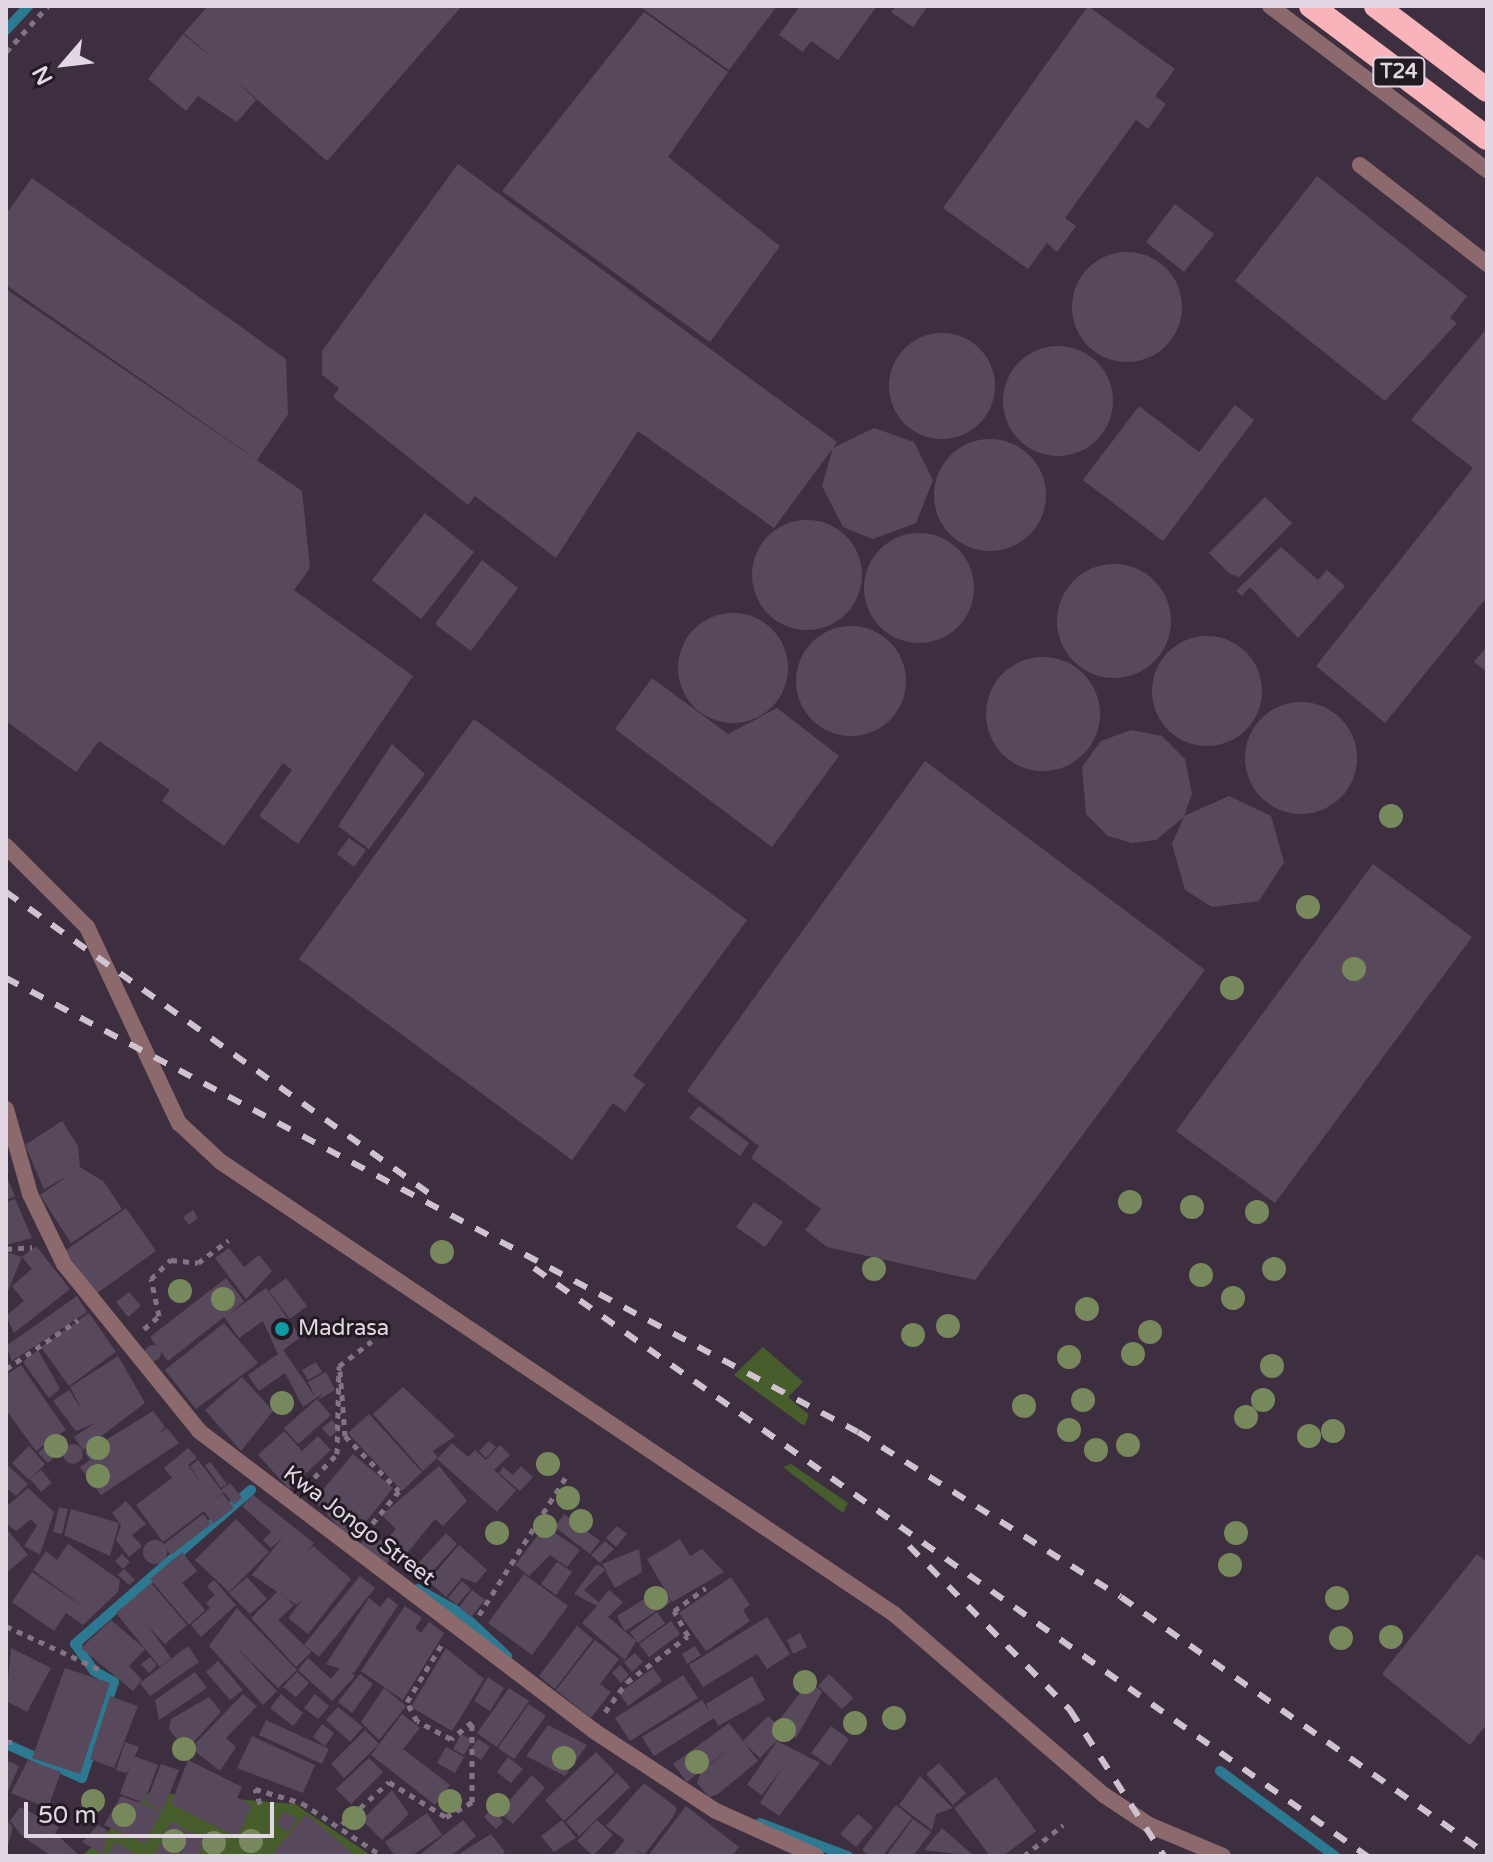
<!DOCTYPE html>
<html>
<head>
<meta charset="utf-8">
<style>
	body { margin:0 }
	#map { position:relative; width:1493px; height:1862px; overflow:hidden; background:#3e2f40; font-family:"Varela Round",sans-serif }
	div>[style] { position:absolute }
	.green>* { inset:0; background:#475e2c }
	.stream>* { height:10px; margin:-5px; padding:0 5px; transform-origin:5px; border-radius:5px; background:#2d7991 }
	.building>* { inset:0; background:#58485b }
	.round { border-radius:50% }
	.path>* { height:5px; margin-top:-2.5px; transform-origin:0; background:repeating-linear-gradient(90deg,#817483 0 6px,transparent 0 12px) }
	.lane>* { height:16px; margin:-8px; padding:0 8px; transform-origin:8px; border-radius:8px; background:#8c696c }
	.street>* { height:16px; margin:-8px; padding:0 8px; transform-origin:8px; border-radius:8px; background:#8c696c }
	.highway>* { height:24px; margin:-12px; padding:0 12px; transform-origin:12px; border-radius:12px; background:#f9b3bb }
	.rail>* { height:6px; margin-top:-3px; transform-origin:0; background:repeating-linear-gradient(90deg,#cec3cf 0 14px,transparent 0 28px) }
	.trees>* { width:24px; height:24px; margin:-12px; border-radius:50%; background:#76885c }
	.dots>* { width:22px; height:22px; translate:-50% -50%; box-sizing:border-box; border:4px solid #211a22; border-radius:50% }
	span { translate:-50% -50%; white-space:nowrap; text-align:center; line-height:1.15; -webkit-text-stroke:6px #211a22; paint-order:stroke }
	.shield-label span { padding:2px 6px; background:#211a22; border:2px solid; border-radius:6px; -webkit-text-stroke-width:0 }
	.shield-label { font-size:20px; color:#e2d8e3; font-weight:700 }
	.poi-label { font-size:22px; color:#e2d8e3 }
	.left { translate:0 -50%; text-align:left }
	.street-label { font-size:22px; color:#e2d8e3 }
	.frame { position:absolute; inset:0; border:8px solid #e2d8e3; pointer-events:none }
	.north { position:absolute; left:24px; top:24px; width:80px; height:80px; -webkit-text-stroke:6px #211a22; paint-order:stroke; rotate:242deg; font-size:22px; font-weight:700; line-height:32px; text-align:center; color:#e2d8e3 }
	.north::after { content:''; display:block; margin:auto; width:28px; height:36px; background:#e2d8e3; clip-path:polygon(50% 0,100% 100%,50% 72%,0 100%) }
	.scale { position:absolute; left:24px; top:1802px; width:250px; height:36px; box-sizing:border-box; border:4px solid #e2d8e3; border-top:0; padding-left:10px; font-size:24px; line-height:28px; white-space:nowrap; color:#e2d8e3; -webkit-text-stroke:6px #211a22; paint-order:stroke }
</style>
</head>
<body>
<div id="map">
	<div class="green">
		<i style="clip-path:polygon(763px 1347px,803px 1382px,788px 1397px,809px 1415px,804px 1426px,734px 1375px)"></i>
		<i style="clip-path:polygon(791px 1464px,848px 1503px,843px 1513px,783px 1467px)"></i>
		<i style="clip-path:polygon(150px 1792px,295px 1804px,372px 1856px,82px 1856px)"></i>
	</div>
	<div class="stream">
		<i style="left:6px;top:30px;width:33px;rotate:-47deg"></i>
		<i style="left:418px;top:1589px;width:51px;rotate:29.6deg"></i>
		<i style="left:462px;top:1614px;width:62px;rotate:43deg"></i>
		<i style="left:6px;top:1744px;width:83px;rotate:24.1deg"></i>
		<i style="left:82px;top:1778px;width:101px;rotate:-71.6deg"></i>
		<i style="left:114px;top:1682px;width:23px;rotate:-151deg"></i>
		<i style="left:94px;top:1671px;width:33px;rotate:-125deg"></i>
		<i style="left:75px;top:1644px;width:234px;rotate:-41.2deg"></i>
		<i style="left:1220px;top:1771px;width:143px;rotate:36.5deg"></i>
		<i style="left:760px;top:1823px;width:94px;rotate:20.6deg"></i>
	</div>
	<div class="building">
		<i style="clip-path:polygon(208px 6px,462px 6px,327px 161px,234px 79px,256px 100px,237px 122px,198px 96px,186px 111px,148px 79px,183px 34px,216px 61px,184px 33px)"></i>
		<i style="clip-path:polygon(639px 6px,777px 6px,729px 70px)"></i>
		<i style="clip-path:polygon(800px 6px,877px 6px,838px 60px,811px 41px,803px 52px,779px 35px)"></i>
		<i style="clip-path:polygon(896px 6px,928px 6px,913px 27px,891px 12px)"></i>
		<i style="clip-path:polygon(1088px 6px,1175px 69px,1155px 96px,1166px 104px,1148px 129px,1136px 120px,1065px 218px,1076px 226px,1057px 252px,1047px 243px,1028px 269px,943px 208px)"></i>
		<i style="clip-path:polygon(644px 12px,728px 72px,668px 157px,780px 246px,710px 342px,502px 191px)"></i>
		<i style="clip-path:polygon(458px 164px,837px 442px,833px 448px,874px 428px,914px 442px,933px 480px,916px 523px,873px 539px,843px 527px,822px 486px,833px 448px,774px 528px,638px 431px,556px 558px,475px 496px,468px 505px,333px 397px,339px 388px,322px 375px,322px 351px)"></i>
		<i style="clip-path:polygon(1317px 176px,1467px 296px,1450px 318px,1457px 323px,1385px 401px,1235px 281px)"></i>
		<i style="clip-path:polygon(32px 178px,286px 359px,288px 414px,257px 460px,6px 285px,6px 214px)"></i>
		<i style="clip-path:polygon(1175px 204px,1214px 234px,1184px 272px,1146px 242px)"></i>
		<i class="round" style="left:1072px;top:252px;width:110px;height:110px"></i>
		<i style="clip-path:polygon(6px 289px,302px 491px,310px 568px,294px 590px,413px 676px,298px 844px,259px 816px,292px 770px,283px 763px,224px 846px,162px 801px,170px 790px,99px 741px,76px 772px,6px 721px)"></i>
		<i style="clip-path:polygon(1487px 328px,1487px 597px,1385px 723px,1316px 666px,1473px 468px,1411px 420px)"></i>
		<i class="round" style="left:889px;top:333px;width:106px;height:106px"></i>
		<i class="round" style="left:1003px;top:346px;width:110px;height:110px"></i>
		<i style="clip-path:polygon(1235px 405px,1254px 420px,1163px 541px,1083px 480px,1139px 406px,1199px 452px)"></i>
		<i class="round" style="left:934px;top:439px;width:112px;height:112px"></i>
		<i style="clip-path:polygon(1265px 497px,1292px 523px,1239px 577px,1230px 574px,1209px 553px)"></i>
		<i style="clip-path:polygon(425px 513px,474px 552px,421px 619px,372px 580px)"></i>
		<i class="round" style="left:752px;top:520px;width:110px;height:110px"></i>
		<i class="round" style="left:864px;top:533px;width:110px;height:110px"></i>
		<i style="clip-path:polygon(1281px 547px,1318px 580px,1327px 570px,1345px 586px,1298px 638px,1250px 587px,1242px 596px,1236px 591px)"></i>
		<i style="clip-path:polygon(482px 560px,518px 588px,471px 651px,435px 624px)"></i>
		<i class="round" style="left:1057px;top:564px;width:114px;height:114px"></i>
		<i class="round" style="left:678px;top:613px;width:110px;height:110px"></i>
		<i class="round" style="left:796px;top:626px;width:110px;height:110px"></i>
		<i class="round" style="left:1152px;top:636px;width:110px;height:110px"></i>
		<i style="clip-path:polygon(1487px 646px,1487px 672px,1474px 662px)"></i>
		<i class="round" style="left:986px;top:657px;width:114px;height:114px"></i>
		<i style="clip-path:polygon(652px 678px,728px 734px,777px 708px,839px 756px,772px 847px,615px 729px)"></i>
		<i class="round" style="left:1245px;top:702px;width:112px;height:112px"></i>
		<i style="clip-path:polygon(474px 719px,747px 920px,633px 1076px,645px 1084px,625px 1112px,613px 1103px,572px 1160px,299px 959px)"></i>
		<i style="clip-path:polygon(1131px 730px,1162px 736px,1185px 759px,1192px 794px,1184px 816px,1229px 796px,1271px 816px,1284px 862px,1259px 901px,1212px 907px,1185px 890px,1172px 844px,1184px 817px,1156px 840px,1132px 843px,1108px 836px,1086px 814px,1082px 767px,1101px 741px)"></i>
		<i style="clip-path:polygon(392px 744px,425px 774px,369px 849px,338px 826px)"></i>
		<i style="clip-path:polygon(925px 761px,1205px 970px,975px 1280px,827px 1247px,805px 1230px,821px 1209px,751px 1158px,759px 1146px,687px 1091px)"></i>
		<i style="clip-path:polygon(349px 838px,366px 850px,354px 867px,337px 854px)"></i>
		<i style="clip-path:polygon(1373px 864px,1472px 937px,1275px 1203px,1176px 1131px)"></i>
		<i style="clip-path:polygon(699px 1106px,749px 1143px,740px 1156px,689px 1118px)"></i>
		<i style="clip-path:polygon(62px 1121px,78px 1146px,80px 1167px,104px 1182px,122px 1209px,71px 1243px,40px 1195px,68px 1176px,44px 1189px,25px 1145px)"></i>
		<i style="clip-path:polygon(6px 1175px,15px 1196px,6px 1200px)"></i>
		<i style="clip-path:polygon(15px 1199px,32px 1238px,6px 1245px,6px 1202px)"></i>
		<i style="clip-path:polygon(754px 1202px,783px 1222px,765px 1247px,736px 1227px)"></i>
		<i style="clip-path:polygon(126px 1208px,156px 1251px,96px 1294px,65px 1251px)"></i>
		<i style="clip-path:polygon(193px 1210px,198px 1218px,189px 1225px,183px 1217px)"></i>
		<i style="clip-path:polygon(36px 1246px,70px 1289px,14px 1333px,6px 1316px,24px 1301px,12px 1286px,32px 1269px,22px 1257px,6px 1296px,6px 1252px,22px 1257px)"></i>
		<i style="clip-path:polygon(229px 1248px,244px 1267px,259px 1255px,272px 1271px,246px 1299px,215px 1258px)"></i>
		<i style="clip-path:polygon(226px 1278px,244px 1301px,229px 1314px,266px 1288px,301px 1337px,283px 1350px,316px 1398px,303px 1407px,285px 1373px,259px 1391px,248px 1375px,278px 1354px,263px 1321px,239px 1338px,224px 1317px,168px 1361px,150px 1337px)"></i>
		<i style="clip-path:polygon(286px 1278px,307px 1306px,290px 1319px,269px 1291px)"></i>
		<i style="clip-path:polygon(129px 1292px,141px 1306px,128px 1317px,116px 1302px)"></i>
		<i style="clip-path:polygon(77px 1296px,87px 1312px,12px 1361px,6px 1346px)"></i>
		<i style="clip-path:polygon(89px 1313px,116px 1352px,69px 1386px,41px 1347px)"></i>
		<i style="clip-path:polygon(224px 1323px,258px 1363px,196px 1409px,165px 1370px)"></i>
		<i class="round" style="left:145px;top:1345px;width:16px;height:16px"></i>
		<i style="clip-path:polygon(38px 1350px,60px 1389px,49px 1398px,23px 1362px)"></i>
		<i style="clip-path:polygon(118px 1356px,145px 1403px,83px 1450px,74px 1437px,95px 1423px,76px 1431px,53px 1401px,69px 1390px,83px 1412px,70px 1387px)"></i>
		<i style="clip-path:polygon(316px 1362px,322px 1372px,308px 1380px,302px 1370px)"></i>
		<i style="clip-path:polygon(21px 1365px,66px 1430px,36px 1451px,6px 1410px,6px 1375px)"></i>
		<i style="clip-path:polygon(326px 1372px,335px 1390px,318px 1400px,322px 1394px,316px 1398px,308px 1382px)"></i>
		<i style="clip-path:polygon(242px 1377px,273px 1411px,241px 1451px,205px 1410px)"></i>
		<i style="clip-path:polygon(403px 1387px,455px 1436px,433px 1451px,438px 1457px,423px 1471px,373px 1414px)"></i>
		<i style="clip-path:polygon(317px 1399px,331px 1415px,298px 1444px,284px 1428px)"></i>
		<i style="clip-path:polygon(153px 1411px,165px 1427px,160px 1433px,167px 1428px,179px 1443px,101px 1495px,80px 1467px,90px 1460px,85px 1453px)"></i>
		<i style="clip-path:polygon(369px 1414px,422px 1472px,402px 1491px,348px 1433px)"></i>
		<i style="clip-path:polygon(332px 1420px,340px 1430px,330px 1437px,322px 1428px)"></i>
		<i style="clip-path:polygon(284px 1431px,302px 1451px,318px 1436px,331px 1450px,289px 1489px,258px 1455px)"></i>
		<i style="clip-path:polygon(489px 1441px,496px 1447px,486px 1458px,479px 1451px)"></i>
		<i style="clip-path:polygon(452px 1443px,468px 1457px,475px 1450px,486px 1460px,500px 1445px,510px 1455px,494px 1470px,516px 1490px,497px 1512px,437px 1459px)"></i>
		<i class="round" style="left:63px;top:1444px;width:20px;height:20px"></i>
		<i style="clip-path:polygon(48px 1444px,57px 1454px,48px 1463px,38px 1453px)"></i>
		<i style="clip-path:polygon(29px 1446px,45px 1464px,29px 1480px,12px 1463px)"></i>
		<i style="clip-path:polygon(188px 1448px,197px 1458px,188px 1465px,202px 1484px,190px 1466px,198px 1460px,221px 1490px,230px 1483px,242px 1498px,234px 1505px,224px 1492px,214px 1500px,223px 1494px,234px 1508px,213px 1524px,204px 1511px,163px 1542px,136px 1505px,172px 1478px,164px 1468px)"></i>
		<i style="clip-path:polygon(353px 1454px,393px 1488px,351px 1540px,314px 1500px)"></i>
		<i style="clip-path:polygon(210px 1462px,227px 1484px,221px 1488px,205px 1465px)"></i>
		<i style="clip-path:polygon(6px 1464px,28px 1484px,16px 1496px,6px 1488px)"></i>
		<i style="clip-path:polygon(439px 1466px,467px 1501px,443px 1526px,435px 1519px,403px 1558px,385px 1541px,396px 1529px,382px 1515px)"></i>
		<i style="clip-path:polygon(521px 1466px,533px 1477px,520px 1491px,499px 1473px,503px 1467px,513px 1475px)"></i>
		<i style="clip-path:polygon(41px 1470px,52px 1483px,41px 1492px,30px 1479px)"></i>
		<i style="clip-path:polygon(28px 1488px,54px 1512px,40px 1555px,24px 1546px,37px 1526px,31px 1519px,16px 1531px,6px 1523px,6px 1507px)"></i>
		<i style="clip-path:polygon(253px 1495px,314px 1543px,307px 1552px,313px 1546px,351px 1579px,308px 1634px,288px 1618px,306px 1595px,297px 1605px,252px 1575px,283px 1537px,271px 1548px,263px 1540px,271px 1532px,242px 1506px)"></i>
		<i style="clip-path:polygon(126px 1501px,146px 1524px,132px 1535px,142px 1546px,129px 1557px,116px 1540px,121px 1525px,112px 1513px)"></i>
		<i style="clip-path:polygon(59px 1507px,68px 1509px,62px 1534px,53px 1532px)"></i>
		<i style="clip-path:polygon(71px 1509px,119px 1523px,110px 1556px,64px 1535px)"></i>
		<i style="clip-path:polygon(203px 1514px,211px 1524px,171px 1555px,163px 1545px)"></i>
		<i style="clip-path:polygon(564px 1514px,600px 1541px,590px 1554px,555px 1527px)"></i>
		<i style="clip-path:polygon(236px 1519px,269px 1552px,229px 1592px,195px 1560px)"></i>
		<i style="clip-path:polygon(545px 1526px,580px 1550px,567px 1567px,550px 1555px,529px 1576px,515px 1565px)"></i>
		<i style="clip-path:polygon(617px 1526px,627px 1534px,616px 1547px,606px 1538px)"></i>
		<i style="clip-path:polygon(6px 1528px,28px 1555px,6px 1573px)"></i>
		<i style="clip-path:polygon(372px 1531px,386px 1544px,380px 1550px,390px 1560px,383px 1568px,358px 1546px)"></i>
		<i style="clip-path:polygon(446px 1533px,457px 1544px,425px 1580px,413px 1569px)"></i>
		<i style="clip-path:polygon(680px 1539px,690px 1556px,702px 1549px,724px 1572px,672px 1602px,647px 1559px)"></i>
		<i class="round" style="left:143px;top:1540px;width:24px;height:24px"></i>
		<i style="clip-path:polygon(605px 1541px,614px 1549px,600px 1563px,591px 1555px)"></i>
		<i style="clip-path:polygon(68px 1544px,120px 1580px,118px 1592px,83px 1625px,66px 1613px,54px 1631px,12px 1602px,32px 1572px,87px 1609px,33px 1570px,46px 1551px,57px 1560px)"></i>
		<i style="clip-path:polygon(459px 1545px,487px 1570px,476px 1583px,462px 1578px,446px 1597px,428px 1581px)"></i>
		<i style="clip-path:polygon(639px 1549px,642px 1572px,615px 1588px,605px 1570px,584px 1590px,599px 1602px,609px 1590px,623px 1602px,608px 1617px,636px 1641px,625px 1660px,582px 1623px,597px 1606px,574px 1594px,595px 1566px,599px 1565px,608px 1572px,602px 1564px)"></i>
		<i style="clip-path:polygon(182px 1552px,197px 1571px,182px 1583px,205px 1610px,189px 1625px,150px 1579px)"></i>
		<i style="clip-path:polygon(122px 1554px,130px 1562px,123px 1569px,115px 1561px)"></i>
		<i style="clip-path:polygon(1477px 1554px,1487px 1562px,1487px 1724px,1470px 1745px,1382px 1674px)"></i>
		<i style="clip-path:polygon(557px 1562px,572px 1572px,556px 1595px,541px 1584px)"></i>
		<i style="clip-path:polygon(124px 1569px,135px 1580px,129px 1585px,118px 1575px)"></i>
		<i style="clip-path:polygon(524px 1574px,568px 1606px,532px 1655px,488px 1623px)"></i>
		<i style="clip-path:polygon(360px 1576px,375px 1588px,319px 1657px,304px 1645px)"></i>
		<i style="clip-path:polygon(247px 1577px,267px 1599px,250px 1614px,229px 1593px)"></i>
		<i style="clip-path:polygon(731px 1577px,750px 1605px,743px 1610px,750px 1621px,706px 1651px,679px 1613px)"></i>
		<i style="clip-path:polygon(214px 1580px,236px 1605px,201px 1637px,191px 1625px,210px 1608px,206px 1603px,215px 1595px,207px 1586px)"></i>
		<i style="clip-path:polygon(462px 1581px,471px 1589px,457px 1605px,448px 1598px)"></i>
		<i style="clip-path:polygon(151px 1583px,187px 1625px,165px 1644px,148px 1626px,171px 1658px,160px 1667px,116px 1613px)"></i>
		<i style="clip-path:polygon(662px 1588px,671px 1602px,625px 1631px,617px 1616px)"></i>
		<i style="clip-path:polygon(472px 1590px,485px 1600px,471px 1617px,459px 1607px)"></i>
		<i style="clip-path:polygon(278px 1591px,294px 1605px,278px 1620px,311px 1652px,296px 1667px,251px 1618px)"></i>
		<i style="clip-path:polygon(388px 1597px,398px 1605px,354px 1673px,326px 1664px,369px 1598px,380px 1607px)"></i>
		<i style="clip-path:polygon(405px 1606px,422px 1618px,415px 1628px,421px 1633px,429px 1622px,444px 1633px,403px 1700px,361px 1671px)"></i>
		<i style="clip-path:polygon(237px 1608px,297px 1670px,278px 1688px,233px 1644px,277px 1691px,263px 1705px,209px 1646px)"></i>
		<i style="clip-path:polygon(657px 1612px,665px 1623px,638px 1643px,630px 1632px)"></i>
		<i style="clip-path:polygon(767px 1617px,790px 1654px,767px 1669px,757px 1654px,703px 1687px,689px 1665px)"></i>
		<i style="clip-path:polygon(111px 1620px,145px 1649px,129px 1666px,142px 1680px,133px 1691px,81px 1648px)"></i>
		<i style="clip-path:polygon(671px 1621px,680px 1634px,649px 1657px,639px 1644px)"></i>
		<i style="clip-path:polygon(577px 1626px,593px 1639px,555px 1689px,539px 1676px)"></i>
		<i style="clip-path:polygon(800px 1633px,807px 1647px,793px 1654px,787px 1640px)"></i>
		<i style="clip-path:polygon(595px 1640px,619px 1659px,600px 1684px,611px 1692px,591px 1718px,556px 1690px)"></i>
		<i style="clip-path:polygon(188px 1646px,199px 1662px,150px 1696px,140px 1683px)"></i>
		<i style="clip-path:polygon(695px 1646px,701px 1655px,687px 1664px,682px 1654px)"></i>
		<i style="clip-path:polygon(11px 1648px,51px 1668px,27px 1712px,6px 1701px)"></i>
		<i style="clip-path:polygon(446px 1648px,484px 1679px,452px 1731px,411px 1707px)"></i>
		<i style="clip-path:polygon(635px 1653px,643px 1662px,632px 1672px,624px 1662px)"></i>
		<i style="clip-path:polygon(150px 1657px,157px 1665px,149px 1673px,141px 1664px)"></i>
		<i style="clip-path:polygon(308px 1658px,331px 1679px,343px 1665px,355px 1676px,332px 1701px,298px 1670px)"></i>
		<i style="clip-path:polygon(218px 1661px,243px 1690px,230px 1700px,206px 1672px)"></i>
		<i style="clip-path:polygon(620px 1665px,629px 1675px,621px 1683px,612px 1673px)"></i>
		<i style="clip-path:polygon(65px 1668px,110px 1683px,80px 1774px,32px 1758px)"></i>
		<i style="clip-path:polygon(653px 1668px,662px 1681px,628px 1706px,619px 1693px)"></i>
		<i style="clip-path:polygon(195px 1672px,207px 1688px,159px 1720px,155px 1700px)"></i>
		<i style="clip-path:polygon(297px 1672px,309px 1683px,296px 1697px,283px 1687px)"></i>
		<i style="clip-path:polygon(360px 1674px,373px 1684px,352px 1713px,338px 1702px)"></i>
		<i style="clip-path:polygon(829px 1674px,853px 1698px,842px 1709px,818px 1686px)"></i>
		<i style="clip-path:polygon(683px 1675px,698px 1698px,630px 1741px,615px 1718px)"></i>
		<i style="clip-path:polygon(752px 1676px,765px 1700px,718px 1726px,714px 1718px,654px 1756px,642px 1737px,702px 1700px,710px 1713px,706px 1704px)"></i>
		<i style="clip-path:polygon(488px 1677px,504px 1688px,490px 1711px,474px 1701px)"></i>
		<i style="clip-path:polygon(809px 1681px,822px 1692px,796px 1738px,777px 1723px)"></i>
		<i style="clip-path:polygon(384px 1688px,406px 1706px,379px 1740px,361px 1722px)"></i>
		<i style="clip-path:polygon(509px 1688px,529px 1701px,497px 1747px,477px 1733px)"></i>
		<i style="clip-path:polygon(243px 1694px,257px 1706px,226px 1738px,236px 1747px,220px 1771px,191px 1748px)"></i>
		<i style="clip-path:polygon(281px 1694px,303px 1713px,293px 1726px,270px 1708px)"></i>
		<i style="clip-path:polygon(315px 1694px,329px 1706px,318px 1719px,304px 1708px)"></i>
		<i style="clip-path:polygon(110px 1696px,138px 1706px,114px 1768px,90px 1759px)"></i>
		<i style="clip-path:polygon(209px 1697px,221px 1712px,189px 1747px,181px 1744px,169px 1729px,171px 1719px)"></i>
		<i style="clip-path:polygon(529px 1704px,546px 1716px,514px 1759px,498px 1748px)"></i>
		<i style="clip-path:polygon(338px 1707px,363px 1727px,350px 1742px,326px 1720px)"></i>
		<i style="clip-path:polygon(402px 1714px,420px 1728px,403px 1749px,450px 1785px,435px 1805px,371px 1755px)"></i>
		<i style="clip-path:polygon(768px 1716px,785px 1732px,760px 1758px,744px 1743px,758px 1761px,718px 1794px,709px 1797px,697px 1783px,701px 1772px,736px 1743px,687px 1782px,673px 1764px,729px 1723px,743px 1741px)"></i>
		<i style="clip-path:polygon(266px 1720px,329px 1749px,322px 1764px,259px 1735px)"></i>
		<i style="clip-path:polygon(322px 1724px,334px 1733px,325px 1746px,313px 1737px)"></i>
		<i style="clip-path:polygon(548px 1725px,587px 1745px,565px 1776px,526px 1756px)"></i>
		<i style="clip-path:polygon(831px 1726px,849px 1739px,830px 1766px,811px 1753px)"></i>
		<i style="clip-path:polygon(365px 1730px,379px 1744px,344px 1778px,331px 1764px)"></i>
		<i style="clip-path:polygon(461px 1734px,473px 1740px,464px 1755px,453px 1749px)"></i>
		<i style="clip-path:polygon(252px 1736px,315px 1765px,303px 1793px,237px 1768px)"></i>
		<i style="clip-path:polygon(478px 1739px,490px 1747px,481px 1760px,469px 1752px)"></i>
		<i style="clip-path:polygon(777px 1741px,820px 1763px,779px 1816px,760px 1803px,783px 1767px,762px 1795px,747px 1785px)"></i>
		<i style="clip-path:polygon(125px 1742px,139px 1747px,127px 1773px,116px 1770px)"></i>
		<i style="clip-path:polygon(446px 1747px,464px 1757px,455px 1773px,437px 1763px)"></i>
		<i style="clip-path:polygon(596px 1752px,615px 1772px,564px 1821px,545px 1800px)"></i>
		<i style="clip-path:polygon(134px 1756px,158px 1765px,144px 1803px,120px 1794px)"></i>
		<i style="clip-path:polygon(508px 1757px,523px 1769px,511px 1783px,497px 1772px)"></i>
		<i style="clip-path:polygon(369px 1758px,383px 1772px,351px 1804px,336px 1789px)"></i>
		<i style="clip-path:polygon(6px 1760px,19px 1766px,6px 1796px)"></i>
		<i style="clip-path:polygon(28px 1760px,61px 1772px,48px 1808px,11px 1793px)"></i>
		<i style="clip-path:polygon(188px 1760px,242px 1787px,237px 1798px,252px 1805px,237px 1837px,171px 1804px)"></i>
		<i style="clip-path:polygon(939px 1763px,966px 1793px,953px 1805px,926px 1774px)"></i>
		<i style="clip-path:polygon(161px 1764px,179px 1770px,163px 1810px,146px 1803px)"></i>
		<i style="clip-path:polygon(617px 1773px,630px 1787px,579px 1836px,566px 1822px)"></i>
		<i style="clip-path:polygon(532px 1775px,545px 1788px,513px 1824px,499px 1812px)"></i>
		<i style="clip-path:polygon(920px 1776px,953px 1808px,936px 1814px,932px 1830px,899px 1805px)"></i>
		<i style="clip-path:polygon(996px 1777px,1036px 1831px,1003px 1856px,990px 1856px,954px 1808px)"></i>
		<i style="clip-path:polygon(644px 1783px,677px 1808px,673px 1817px,644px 1855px,633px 1848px,643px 1856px,612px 1856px,625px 1840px,606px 1826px)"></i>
		<i style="clip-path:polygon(392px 1790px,409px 1814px,382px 1840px,362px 1820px)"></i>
		<i style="clip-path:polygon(121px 1796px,162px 1811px,145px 1844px,104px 1825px)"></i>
		<i style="clip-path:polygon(896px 1805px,912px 1818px,883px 1856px,869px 1856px,862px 1850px)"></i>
		<i style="clip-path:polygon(686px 1806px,739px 1847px,732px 1856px,648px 1856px)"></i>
		<i style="clip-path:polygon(20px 1807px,59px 1827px,55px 1833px,80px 1856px,51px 1856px,21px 1835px,10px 1821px)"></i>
		<i style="clip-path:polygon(493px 1807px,503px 1822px,496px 1829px,484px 1817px)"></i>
		<i style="clip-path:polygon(284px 1811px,297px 1819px,289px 1832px,276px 1824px)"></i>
		<i style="clip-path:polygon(427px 1813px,442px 1835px,411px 1856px,395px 1856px,385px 1842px)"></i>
		<i style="clip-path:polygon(306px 1814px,354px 1854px,352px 1856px,271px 1856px)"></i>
		<i style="clip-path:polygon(858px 1814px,873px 1827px,856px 1847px,840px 1834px)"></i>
		<i style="clip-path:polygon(913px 1819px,931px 1832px,913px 1856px,886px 1856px)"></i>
		<i style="clip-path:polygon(6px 1820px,13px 1827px,6px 1853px)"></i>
		<i style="clip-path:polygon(463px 1820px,476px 1836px,451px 1856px,418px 1856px)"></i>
		<i style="clip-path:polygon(562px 1820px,576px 1838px,554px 1852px,541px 1836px)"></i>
		<i style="clip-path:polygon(597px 1820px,613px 1835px,593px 1856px,577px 1841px)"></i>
		<i style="clip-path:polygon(171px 1821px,186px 1830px,173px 1856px,154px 1856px)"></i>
		<i style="clip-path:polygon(98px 1825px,107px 1830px,104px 1855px,82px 1842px)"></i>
		<i style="clip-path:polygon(942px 1828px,974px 1856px,924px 1850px)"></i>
		<i style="clip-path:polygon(189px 1831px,206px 1840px,198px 1856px,177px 1856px)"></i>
		<i style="clip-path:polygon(491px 1834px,505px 1852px,500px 1856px,456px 1856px)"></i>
		<i style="clip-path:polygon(115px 1842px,138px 1856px,107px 1856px)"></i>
	</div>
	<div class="path">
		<i style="left:6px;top:52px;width:62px;rotate:-47.6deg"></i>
		<i style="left:6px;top:1249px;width:26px;rotate:-4deg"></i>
		<i style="left:144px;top:1329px;width:20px;rotate:-41deg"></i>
		<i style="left:159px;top:1316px;width:38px;rotate:-102deg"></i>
		<i style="left:151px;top:1279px;width:28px;rotate:-44deg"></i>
		<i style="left:171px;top:1260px;width:27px;rotate:6deg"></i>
		<i style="left:198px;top:1263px;width:38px;rotate:-37deg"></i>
		<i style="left:6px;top:1369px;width:87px;rotate:-34.2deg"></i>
		<i style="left:340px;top:1371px;width:65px;rotate:85.6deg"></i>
		<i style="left:345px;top:1436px;width:77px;rotate:45.5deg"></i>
		<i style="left:399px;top:1491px;width:50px;rotate:129.4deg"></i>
		<i style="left:306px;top:1486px;width:45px;rotate:-45.9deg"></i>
		<i style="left:337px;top:1454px;width:88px;rotate:-88.7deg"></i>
		<i style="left:339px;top:1366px;width:41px;rotate:-37.1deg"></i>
		<i style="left:479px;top:1615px;width:165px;rotate:-57.8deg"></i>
		<i style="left:6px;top:1626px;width:107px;rotate:24.9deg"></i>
		<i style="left:605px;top:1712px;width:37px;rotate:-54deg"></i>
		<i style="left:627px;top:1682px;width:76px;rotate:-37deg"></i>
		<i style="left:688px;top:1636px;width:29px;rotate:-119deg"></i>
		<i style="left:674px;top:1611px;width:39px;rotate:-36deg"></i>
		<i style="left:6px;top:1742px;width:12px"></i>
		<i style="left:260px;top:1804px;width:16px;rotate:-108deg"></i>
		<i style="left:255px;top:1789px;width:49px;rotate:16.6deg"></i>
		<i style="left:302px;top:1803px;width:96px;rotate:33.5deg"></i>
		<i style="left:342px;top:1824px;width:63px;rotate:-41.8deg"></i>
		<i style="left:389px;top:1782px;width:67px;rotate:31.6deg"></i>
		<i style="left:446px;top:1817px;width:30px;rotate:-30deg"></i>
		<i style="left:472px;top:1802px;width:80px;rotate:-90deg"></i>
		<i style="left:472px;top:1722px;width:27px;rotate:141deg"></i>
		<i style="left:451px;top:1739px;width:38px;rotate:-152deg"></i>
		<i style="left:417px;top:1721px;width:21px;rotate:-118deg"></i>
		<i style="left:407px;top:1702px;width:68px;rotate:-58.9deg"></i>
		<i style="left:1024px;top:1856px;width:50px;rotate:-38.5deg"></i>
	</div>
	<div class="lane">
		<i style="left:1270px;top:6px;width:272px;rotate:37.1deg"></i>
		<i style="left:1360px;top:165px;width:161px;rotate:37.9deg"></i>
		<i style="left:6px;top:846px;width:115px;rotate:45deg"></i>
		<i style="left:87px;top:927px;width:217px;rotate:64.9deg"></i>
		<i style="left:179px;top:1123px;width:57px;rotate:42.9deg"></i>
		<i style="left:221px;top:1162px;width:811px;rotate:33.89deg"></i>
		<i style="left:894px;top:1614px;width:277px;rotate:40.8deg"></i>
		<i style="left:1104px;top:1795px;width:54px;rotate:33.7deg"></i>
		<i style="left:1149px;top:1825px;width:80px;rotate:22.7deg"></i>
	</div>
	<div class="street">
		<i style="left:6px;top:1109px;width:88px;rotate:74.2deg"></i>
		<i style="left:30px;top:1194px;width:78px;rotate:64.1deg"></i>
		<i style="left:64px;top:1264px;width:215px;rotate:51deg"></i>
		<i style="left:199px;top:1431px;width:496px;rotate:37.2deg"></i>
		<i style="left:594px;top:1731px;width:146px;rotate:33.3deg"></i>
		<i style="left:716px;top:1811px;width:110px;rotate:24.2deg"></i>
	</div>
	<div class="highway">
		<i style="left:1311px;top:6px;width:220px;rotate:36.9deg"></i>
		<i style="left:1376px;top:6px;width:139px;rotate:37.1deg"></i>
	</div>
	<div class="rail">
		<i style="left:6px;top:892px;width:521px;rotate:35.46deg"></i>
		<i style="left:6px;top:978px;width:965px;rotate:28.05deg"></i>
		<i style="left:858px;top:1432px;width:310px;rotate:32.1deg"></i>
		<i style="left:1121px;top:1597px;width:447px;rotate:35.1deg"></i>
		<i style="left:534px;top:1268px;width:1020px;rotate:35.22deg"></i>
		<i style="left:909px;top:1546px;width:230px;rotate:45.5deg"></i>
		<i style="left:1070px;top:1710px;width:174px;rotate:57.2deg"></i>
	</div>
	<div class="trees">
		<i style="left:1391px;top:816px"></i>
		<i style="left:1308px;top:907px"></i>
		<i style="left:1354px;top:969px"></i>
		<i style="left:1232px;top:988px"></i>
		<i style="left:1130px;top:1202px"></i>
		<i style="left:1192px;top:1207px"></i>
		<i style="left:1257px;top:1212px"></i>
		<i style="left:442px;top:1252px"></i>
		<i style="left:874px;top:1269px"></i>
		<i style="left:1274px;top:1269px"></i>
		<i style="left:1201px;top:1275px"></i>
		<i style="left:180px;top:1291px"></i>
		<i style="left:1233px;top:1298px"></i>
		<i style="left:223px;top:1299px"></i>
		<i style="left:1087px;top:1309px"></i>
		<i style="left:948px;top:1326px"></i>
		<i style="left:1150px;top:1332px"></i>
		<i style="left:913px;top:1335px"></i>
		<i style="left:1133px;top:1354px"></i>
		<i style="left:1069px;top:1357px"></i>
		<i style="left:1272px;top:1366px"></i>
		<i style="left:1083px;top:1400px"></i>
		<i style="left:1263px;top:1400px"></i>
		<i style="left:282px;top:1403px"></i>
		<i style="left:1024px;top:1406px"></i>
		<i style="left:1246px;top:1417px"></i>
		<i style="left:1069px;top:1430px"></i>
		<i style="left:1333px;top:1431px"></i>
		<i style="left:1309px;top:1436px"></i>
		<i style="left:1128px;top:1445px"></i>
		<i style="left:56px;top:1446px"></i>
		<i style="left:98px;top:1448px"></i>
		<i style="left:1096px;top:1450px"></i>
		<i style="left:548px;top:1464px"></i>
		<i style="left:98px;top:1476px"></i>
		<i style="left:568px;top:1498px"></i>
		<i style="left:581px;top:1521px"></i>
		<i style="left:545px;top:1526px"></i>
		<i style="left:497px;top:1533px"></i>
		<i style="left:1236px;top:1533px"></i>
		<i style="left:1230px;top:1565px"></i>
		<i style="left:656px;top:1598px"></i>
		<i style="left:1337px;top:1598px"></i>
		<i style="left:1391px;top:1637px"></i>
		<i style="left:1341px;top:1638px"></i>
		<i style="left:805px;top:1682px"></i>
		<i style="left:894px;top:1718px"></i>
		<i style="left:855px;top:1723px"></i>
		<i style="left:784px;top:1730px"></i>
		<i style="left:184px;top:1749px"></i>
		<i style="left:564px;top:1758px"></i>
		<i style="left:697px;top:1762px"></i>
		<i style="left:93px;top:1801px"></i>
		<i style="left:450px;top:1801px"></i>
		<i style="left:498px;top:1805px"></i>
		<i style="left:124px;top:1815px"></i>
		<i style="left:354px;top:1818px"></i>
		<i style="left:174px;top:1841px"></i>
		<i style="left:251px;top:1841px"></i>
		<i style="left:214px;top:1843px"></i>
	</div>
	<div class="dots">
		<i style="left:282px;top:1329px;background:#0f9aa8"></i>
	</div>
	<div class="shield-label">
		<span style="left:1399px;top:72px">T24</span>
	</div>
	<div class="poi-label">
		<span class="left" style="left:298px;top:1329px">Madrasa</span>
	</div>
	<div class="street-label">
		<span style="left:359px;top:1526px;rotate:37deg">Kwa Jongo Street</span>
	</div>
	<div class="frame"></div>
	<div class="north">N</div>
	<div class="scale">50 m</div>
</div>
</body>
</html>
